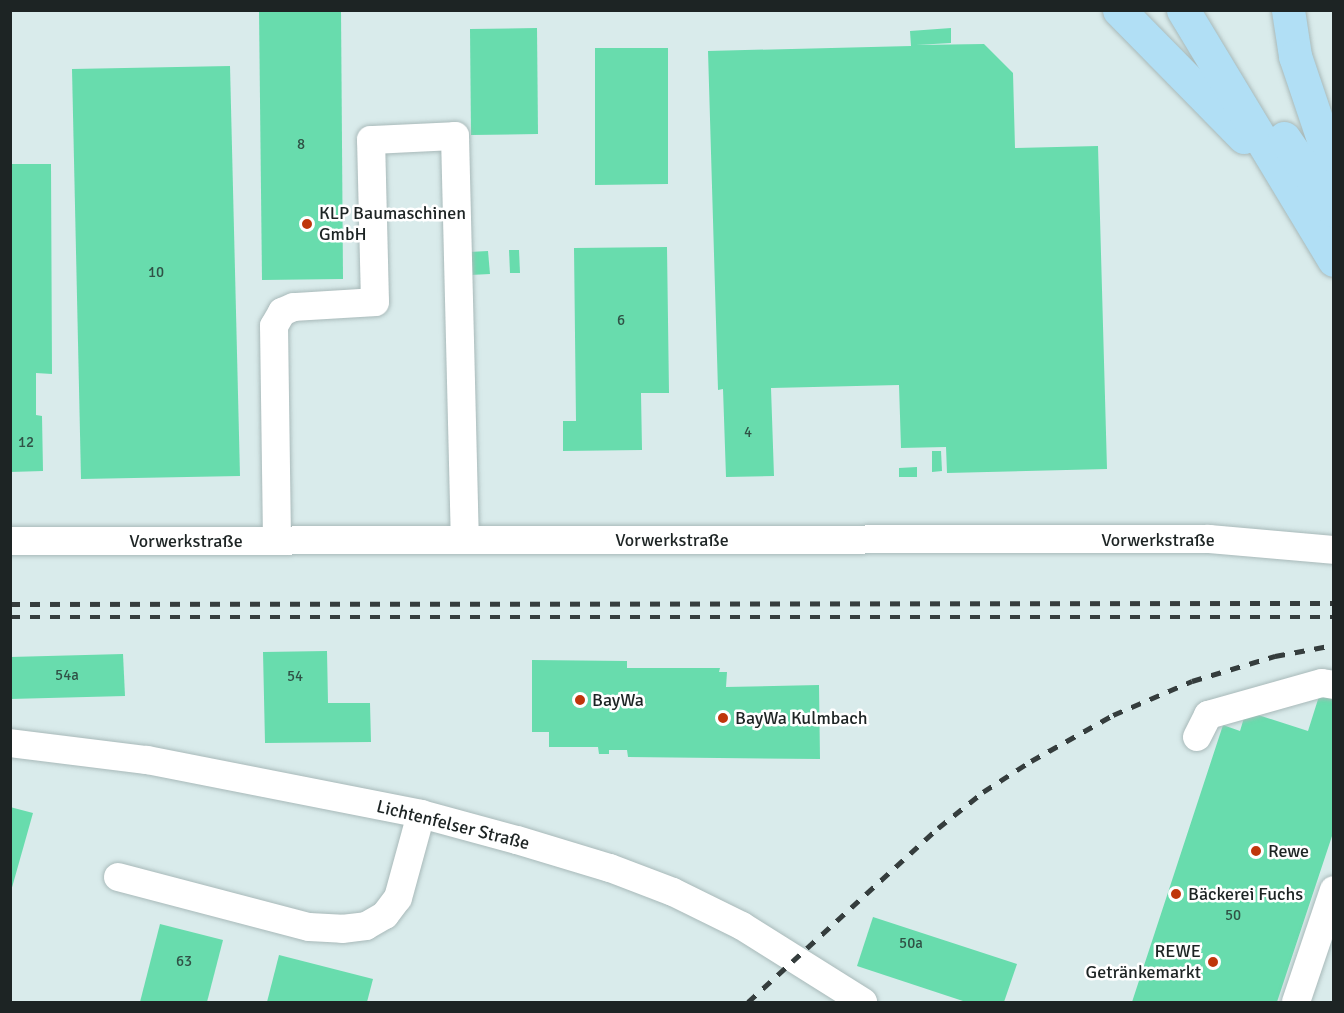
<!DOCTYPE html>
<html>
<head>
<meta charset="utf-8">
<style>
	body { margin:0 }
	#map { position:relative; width:1344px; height:1013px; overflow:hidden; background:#d9ebeb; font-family:Signika,sans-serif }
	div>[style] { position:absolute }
	.building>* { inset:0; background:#68dcad }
	.roads { filter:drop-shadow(0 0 2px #a8b9b9) drop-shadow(0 0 2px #a8b9b9) }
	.minor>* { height:28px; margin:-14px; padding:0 14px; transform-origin:14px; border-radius:14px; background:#fff }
	.highway>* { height:33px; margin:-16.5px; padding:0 16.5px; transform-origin:16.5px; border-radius:16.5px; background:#b1dff5 }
	.rail>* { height:4.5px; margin-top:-2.25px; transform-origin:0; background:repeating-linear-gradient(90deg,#353d3d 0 10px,transparent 0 20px) }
	.dots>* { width:16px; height:16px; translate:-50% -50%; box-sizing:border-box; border:3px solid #fff; border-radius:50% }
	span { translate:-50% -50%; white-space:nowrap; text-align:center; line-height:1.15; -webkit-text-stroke:5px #fff; paint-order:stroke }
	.number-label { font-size:15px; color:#305246 }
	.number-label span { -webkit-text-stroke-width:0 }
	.poi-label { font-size:18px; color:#1d2424 }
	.left { translate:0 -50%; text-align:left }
	.right { translate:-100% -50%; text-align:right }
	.street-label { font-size:18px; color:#1d2424 }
	.frame { position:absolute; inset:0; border:12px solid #1d2424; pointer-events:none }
</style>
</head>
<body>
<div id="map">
	<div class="building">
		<i style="clip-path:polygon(259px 10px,341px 10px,343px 279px,262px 280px)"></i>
		<i style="clip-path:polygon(537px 28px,538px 134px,471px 135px,470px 29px)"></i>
		<i style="clip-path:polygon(951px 28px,951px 43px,916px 45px,984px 44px,1013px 73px,1015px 148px,1098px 146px,1107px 469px,947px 473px,946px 447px,901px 448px,899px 385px,771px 388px,774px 476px,726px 477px,723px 389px,718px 390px,708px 51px,911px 46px,910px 31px)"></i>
		<i style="clip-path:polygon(595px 48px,668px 48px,668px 184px,595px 185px)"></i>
		<i style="clip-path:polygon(230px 66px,240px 476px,81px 479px,72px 69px)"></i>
		<i style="clip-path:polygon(10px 164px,51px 164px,52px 374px,36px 373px,36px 415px,42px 416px,43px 471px,10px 472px)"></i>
		<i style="clip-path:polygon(667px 247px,669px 393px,641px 393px,642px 450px,563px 451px,563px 421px,576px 421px,574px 248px)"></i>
		<i style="clip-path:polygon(509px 250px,519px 250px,520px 273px,510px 273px)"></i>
		<i style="clip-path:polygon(488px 251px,490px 274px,470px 275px,469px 252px)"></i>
		<i style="clip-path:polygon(932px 451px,941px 451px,942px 471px,932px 472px)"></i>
		<i style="clip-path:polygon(917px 467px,917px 477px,899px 477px,899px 468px)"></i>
		<i style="clip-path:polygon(327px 651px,328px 703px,370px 703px,371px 742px,265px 743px,263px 652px)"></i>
		<i style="clip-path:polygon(123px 654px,125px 696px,10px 699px,10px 657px)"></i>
		<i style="clip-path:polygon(532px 660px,627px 661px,627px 668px,720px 668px,719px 672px,727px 672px,726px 687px,819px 685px,820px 759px,628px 757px,627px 750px,609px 750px,609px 754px,599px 754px,598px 747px,549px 747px,549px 732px,532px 732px)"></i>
		<i style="clip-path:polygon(1320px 693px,1334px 697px,1334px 830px,1277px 1002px,1132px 1002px,1223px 725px,1240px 731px,1246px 711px,1308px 731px)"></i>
		<i style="clip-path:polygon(10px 807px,33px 813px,11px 891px,10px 891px)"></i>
		<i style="clip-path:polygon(873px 917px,1017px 964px,1004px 1002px,966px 1002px,857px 966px)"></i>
		<i style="clip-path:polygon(160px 924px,223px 940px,207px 1002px,140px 1002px)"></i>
		<i style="clip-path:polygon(279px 955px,373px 979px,367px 1002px,267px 1002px)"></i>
	</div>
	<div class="roads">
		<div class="minor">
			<i style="left:277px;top:540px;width:214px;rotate:-90.8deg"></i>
			<i style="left:274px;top:326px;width:16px;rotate:-60deg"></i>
			<i style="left:282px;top:312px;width:13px;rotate:-23deg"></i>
			<i style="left:294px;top:307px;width:81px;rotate:-3.5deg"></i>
			<i style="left:375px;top:302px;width:162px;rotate:-91.4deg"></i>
			<i style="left:371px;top:140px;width:84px;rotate:-2.7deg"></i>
			<i style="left:455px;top:136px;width:404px;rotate:88.6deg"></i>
			<i style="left:10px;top:541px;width:1199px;rotate:-0.1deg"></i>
			<i style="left:1209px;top:539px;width:125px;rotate:5deg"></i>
			<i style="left:1197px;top:737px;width:25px;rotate:-63deg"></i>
			<i style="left:1208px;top:715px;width:118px;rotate:-15.7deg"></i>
			<i style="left:1322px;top:683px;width:12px;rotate:9deg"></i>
			<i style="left:10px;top:743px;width:138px;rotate:7.1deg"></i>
			<i style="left:147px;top:760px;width:279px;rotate:11.1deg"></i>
			<i style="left:421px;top:814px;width:99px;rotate:15.2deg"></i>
			<i style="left:517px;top:840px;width:97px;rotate:16.8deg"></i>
			<i style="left:610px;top:868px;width:67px;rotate:20.9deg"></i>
			<i style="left:673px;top:892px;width:77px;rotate:26.2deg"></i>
			<i style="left:742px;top:926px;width:143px;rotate:32.1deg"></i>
			<i style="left:118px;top:877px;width:197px;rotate:14.7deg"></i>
			<i style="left:309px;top:927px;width:33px;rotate:3deg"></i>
			<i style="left:342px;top:929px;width:24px;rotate:-7deg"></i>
			<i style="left:366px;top:926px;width:22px;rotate:-30deg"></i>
			<i style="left:385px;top:915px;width:21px;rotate:-53deg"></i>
			<i style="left:398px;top:898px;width:87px;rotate:-74.7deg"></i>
			<i style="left:1296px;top:1002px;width:118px;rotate:-71.3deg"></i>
		</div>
		<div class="highway">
			<i style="left:1119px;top:10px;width:178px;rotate:45.5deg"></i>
			<i style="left:1183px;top:10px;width:292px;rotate:58.9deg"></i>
			<i style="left:1288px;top:10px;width:47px;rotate:81.3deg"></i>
			<i style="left:1295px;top:56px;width:122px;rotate:71.4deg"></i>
			<i style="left:1284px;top:138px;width:88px;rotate:55.6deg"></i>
		</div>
	</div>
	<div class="rail">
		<i style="left:10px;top:604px;width:1324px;rotate:-0.04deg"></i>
		<i style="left:10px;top:617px;width:1324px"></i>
		<i style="left:748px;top:1002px;width:258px;rotate:-42.5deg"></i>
		<i style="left:938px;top:828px;width:58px;rotate:-38.7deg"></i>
		<i style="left:983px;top:792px;width:57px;rotate:-32.9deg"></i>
		<i style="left:1031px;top:761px;width:94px;rotate:-29.3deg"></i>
		<i style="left:1113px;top:715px;width:86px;rotate:-23.3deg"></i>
		<i style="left:1192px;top:681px;width:87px;rotate:-16.8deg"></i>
		<i style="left:1275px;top:656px;width:60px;rotate:-10.6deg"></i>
	</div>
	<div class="dots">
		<i style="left:307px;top:224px;background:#bf360b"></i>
		<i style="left:580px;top:700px;background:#bf360b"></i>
		<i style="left:723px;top:718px;background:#bf360b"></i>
		<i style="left:1256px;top:851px;background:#bf360b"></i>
		<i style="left:1176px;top:894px;background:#bf360b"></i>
		<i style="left:1213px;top:962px;background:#bf360b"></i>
	</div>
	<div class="number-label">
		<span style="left:301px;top:145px">8</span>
		<span style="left:156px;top:273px">10</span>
		<span style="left:621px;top:321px">6</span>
		<span style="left:748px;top:433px">4</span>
		<span style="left:26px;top:443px">12</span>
		<span style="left:67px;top:676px">54a</span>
		<span style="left:295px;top:677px">54</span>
		<span style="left:1233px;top:916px">50</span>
		<span style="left:911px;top:944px">50a</span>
		<span style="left:184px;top:962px">63</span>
	</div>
	<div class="poi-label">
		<span class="left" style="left:319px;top:224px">KLP Baumaschinen<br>GmbH</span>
		<span class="left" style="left:592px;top:700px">BayWa</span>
		<span class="left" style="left:735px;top:718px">BayWa Kulmbach</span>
		<span class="left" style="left:1268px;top:851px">Rewe</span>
		<span class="left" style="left:1188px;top:894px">Bäckerei Fuchs</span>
		<span class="right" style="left:1201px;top:962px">REWE<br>Getränkemarkt</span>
	</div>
	<div class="street-label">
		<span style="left:672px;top:540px">Vorwerkstraße</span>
		<span style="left:1158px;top:540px">Vorwerkstraße</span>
		<span style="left:186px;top:541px">Vorwerkstraße</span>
		<span style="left:453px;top:825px;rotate:14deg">Lichtenfelser Straße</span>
	</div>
	<div class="frame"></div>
</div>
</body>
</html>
